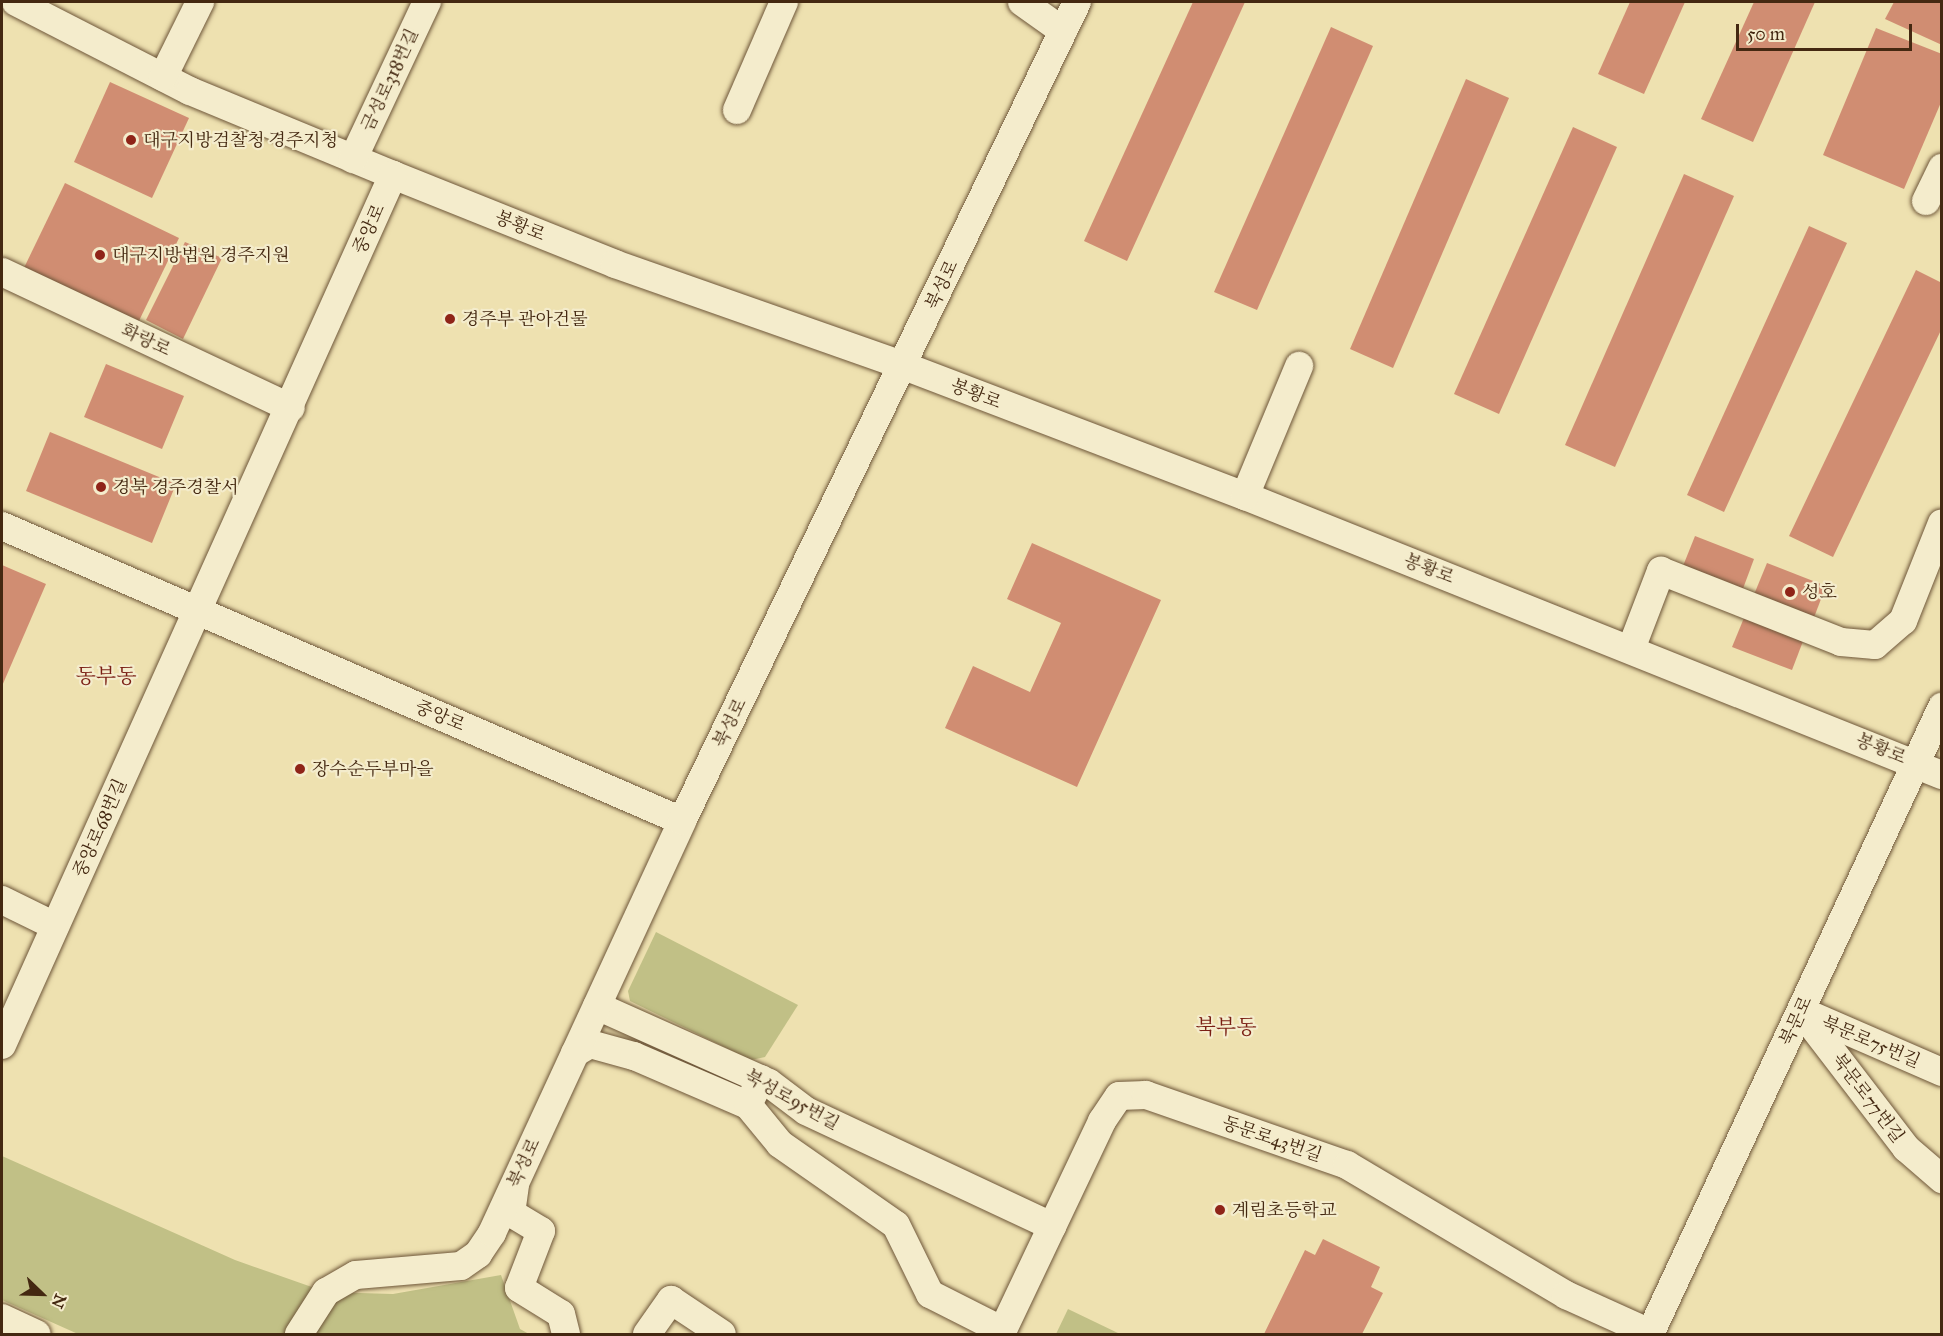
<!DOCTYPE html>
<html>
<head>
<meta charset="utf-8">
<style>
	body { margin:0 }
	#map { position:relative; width:1943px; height:1336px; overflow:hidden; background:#eee1b0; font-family:"IM FELL Great Primer","Noto Serif KR",serif }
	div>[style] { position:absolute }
	.green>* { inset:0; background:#c1c086 }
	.building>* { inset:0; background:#d08d72 }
	.roads { filter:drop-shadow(0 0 2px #6e5639) drop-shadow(0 0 2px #6e5639) }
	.minor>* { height:28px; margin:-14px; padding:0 14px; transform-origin:14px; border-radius:14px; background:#f4eccc }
	.dots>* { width:16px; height:16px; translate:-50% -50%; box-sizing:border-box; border:3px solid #f4eccc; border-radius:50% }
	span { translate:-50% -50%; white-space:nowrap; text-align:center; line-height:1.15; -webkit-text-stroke:4.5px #f4eccc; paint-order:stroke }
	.street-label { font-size:18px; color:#442811 }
	.poi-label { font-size:18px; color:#442811 }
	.left { translate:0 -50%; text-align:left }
	.quarter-label { font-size:21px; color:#7a1f14 }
	.frame { position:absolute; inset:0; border:3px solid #442811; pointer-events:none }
	.north { position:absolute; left:12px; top:1264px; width:60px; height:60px; -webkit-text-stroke:4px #f4eccc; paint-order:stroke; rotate:113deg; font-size:16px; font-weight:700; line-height:24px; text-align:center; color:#442811 }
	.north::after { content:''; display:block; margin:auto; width:21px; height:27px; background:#442811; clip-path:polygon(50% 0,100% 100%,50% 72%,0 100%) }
	.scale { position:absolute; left:1736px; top:24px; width:176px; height:27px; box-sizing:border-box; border:3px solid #442811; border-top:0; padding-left:8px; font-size:18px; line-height:21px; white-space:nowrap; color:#442811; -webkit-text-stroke:4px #f4eccc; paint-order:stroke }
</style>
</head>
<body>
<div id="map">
	<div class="green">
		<i style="clip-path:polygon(656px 932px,798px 1005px,765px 1057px,751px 1060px,630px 1001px,628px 991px)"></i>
		<i style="clip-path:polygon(2px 1156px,235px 1260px,326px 1292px,393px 1294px,501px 1275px,520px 1329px,529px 1334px,78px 1334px,2px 1300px)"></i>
		<i style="clip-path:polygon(1068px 1309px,1120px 1334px,1056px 1334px)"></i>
	</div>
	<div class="building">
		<i style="clip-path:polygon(1193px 2px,1245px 2px,1127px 261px,1084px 241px)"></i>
		<i style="clip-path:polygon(1630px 2px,1685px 2px,1644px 94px,1598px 74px)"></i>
		<i style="clip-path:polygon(1754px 2px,1815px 2px,1753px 142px,1701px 119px)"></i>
		<i style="clip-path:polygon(1894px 2px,1942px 2px,1942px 45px,1885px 19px)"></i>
		<i style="clip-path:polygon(1331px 27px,1373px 46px,1257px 310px,1214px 292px)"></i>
		<i style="clip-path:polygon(1876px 28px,1942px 54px,1942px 100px,1904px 189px,1823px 155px)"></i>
		<i style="clip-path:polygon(1466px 79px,1509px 98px,1393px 368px,1350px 349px)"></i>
		<i style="clip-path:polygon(110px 82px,189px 118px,152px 198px,74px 162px)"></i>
		<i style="clip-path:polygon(1573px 127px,1617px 147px,1499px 414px,1454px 394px)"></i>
		<i style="clip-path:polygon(1684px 174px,1734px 196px,1615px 467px,1565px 445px)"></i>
		<i style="clip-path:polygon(65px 183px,179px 238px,136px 327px,22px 272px)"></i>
		<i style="clip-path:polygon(1809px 226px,1847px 243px,1724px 512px,1687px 495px)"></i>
		<i style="clip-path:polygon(185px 242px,222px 258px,183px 339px,146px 320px)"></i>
		<i style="clip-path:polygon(1916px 270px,1942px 283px,1942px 328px,1833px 557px,1789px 536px)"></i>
		<i style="clip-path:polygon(106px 364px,184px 396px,162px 449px,84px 417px)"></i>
		<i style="clip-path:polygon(50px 432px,176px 484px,152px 543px,26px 491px)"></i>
		<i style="clip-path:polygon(1695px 536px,1754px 559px,1741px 594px,1681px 571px)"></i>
		<i style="clip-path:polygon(1032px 543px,1161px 600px,1077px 787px,945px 728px,973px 666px,1030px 692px,1061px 623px,1007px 599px)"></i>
		<i style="clip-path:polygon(1767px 563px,1826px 586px,1813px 620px,1753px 597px)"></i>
		<i style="clip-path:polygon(2px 565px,46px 584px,2px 686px)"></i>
		<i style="clip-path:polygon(1746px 613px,1805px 636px,1792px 670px,1732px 647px)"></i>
		<i style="clip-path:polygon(1323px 1239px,1380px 1267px,1371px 1287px,1383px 1293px,1362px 1334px,1264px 1334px,1305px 1250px,1315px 1255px)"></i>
	</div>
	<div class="roads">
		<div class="minor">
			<i style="left:16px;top:2px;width:195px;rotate:27.1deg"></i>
			<i style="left:190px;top:91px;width:220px;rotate:22.5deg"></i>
			<i style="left:393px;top:175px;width:239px;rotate:21.8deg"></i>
			<i style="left:615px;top:264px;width:306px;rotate:19.4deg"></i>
			<i style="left:904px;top:366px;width:365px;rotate:20.9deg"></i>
			<i style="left:1245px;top:496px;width:751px;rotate:21.82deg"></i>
			<i style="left:1022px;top:2px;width:50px;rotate:35.3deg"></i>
			<i style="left:163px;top:77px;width:84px;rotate:-63.7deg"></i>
			<i style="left:737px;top:110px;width:118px;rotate:-66.5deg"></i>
			<i style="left:353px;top:159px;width:174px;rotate:-64.8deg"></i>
			<i style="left:1926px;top:201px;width:37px;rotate:-64deg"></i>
			<i style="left:2px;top:272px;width:319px;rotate:25.2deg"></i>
			<i style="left:1245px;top:496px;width:141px;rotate:-67.4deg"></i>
			<i style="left:2px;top:526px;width:741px;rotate:23.45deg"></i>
			<i style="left:1631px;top:649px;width:84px;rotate:-69deg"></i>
			<i style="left:1661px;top:571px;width:193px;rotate:21.5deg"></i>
			<i style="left:1841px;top:642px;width:34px;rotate:5deg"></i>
			<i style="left:1875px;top:645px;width:37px;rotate:-41deg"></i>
			<i style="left:1903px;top:621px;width:105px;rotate:-68.3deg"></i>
			<i style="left:2px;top:900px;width:59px;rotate:26.1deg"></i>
			<i style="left:597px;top:1006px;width:188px;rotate:24.1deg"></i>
			<i style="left:769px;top:1083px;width:46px;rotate:37.1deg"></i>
			<i style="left:806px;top:1111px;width:272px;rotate:25.1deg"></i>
			<i style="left:1801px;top:1011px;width:173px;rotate:52.5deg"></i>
			<i style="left:1906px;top:1148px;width:48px;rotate:40.7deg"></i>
			<i style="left:1806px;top:1013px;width:148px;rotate:23.5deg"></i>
			<i style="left:2px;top:1045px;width:954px;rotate:-65.8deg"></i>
			<i style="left:575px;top:1053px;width:17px;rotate:-31deg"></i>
			<i style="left:590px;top:1044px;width:46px;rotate:15.3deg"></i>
			<i style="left:634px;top:1056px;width:124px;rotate:23.3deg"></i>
			<i style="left:761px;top:1079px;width:29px;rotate:117deg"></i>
			<i style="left:748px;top:1105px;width:50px;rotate:50.6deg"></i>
			<i style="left:780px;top:1144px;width:141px;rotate:34.9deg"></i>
			<i style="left:896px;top:1225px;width:77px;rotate:63.8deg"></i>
			<i style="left:930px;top:1294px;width:82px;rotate:26.9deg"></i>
			<i style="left:515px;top:1185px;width:28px;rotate:98deg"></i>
			<i style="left:511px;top:1213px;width:35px;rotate:31deg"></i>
			<i style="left:541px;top:1231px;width:61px;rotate:111.1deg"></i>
			<i style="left:519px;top:1288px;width:49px;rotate:31.8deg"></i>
			<i style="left:561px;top:1314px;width:21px;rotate:76deg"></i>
			<i style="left:2px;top:1318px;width:38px;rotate:25deg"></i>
			<i style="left:299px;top:1334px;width:50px;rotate:-57.3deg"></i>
			<i style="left:326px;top:1292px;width:34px;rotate:-30deg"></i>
			<i style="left:356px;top:1275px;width:105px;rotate:-4.9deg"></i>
			<i style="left:461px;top:1266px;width:21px;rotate:-35deg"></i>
			<i style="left:478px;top:1254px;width:25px;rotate:-56deg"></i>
			<i style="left:492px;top:1233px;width:454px;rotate:-65.2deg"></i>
			<i style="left:682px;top:821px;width:909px;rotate:-64.25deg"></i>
			<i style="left:647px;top:1334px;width:42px;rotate:-54.8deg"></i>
			<i style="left:671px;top:1300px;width:61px;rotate:33.7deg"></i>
			<i style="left:1001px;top:1334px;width:236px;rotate:-64.6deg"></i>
			<i style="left:1102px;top:1121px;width:30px;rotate:-56deg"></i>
			<i style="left:1119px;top:1096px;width:27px;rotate:-2deg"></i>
			<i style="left:1146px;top:1095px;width:213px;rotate:19.2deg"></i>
			<i style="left:1347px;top:1165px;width:255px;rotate:30.7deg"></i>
			<i style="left:1566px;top:1295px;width:94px;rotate:24.4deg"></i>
			<i style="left:1650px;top:1334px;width:692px;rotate:-65.03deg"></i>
		</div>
	</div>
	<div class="dots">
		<i style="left:131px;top:140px;background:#8f2418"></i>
		<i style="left:100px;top:255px;background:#8f2418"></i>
		<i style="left:450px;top:319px;background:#8f2418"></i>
		<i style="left:101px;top:487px;background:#8f2418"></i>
		<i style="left:1790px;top:592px;background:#8f2418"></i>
		<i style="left:300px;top:769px;background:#8f2418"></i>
		<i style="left:1220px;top:1210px;background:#8f2418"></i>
	</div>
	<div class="street-label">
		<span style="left:390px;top:80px;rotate:-65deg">금성로318번길</span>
		<span style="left:520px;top:226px;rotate:22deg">봉황로</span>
		<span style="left:369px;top:229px;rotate:-66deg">중앙로</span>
		<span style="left:942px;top:285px;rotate:-65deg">북성로</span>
		<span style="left:146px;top:340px;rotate:25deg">화랑로</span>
		<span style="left:976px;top:394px;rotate:21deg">봉황로</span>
		<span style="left:1429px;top:569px;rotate:21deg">봉황로</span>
		<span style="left:440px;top:716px;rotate:23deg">중앙로</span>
		<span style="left:730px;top:723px;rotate:-64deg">북성로</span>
		<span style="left:1881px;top:749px;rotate:22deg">봉황로</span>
		<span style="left:100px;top:828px;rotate:-66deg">중앙로68번길</span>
		<span style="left:1796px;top:1021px;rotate:-65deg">북문로</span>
		<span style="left:1871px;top:1042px;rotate:23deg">북문로75번길</span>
		<span style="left:1868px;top:1098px;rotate:53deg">북문로77번길</span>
		<span style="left:792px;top:1100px;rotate:29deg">북성로95번길</span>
		<span style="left:1272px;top:1139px;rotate:19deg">동문로43번길</span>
		<span style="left:524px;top:1163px;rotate:-65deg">북성로</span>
	</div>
	<div class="poi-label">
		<span class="left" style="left:143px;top:140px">대구지방검찰청 경주지청</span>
		<span class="left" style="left:112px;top:255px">대구지방법원 경주지원</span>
		<span class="left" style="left:462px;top:319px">경주부 관아건물</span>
		<span class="left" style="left:113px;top:487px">경북 경주경찰서</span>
		<span class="left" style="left:1802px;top:592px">성호</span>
		<span class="left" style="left:312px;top:769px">장수순두부마을</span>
		<span class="left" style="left:1232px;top:1210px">계림초등학교</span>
	</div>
	<div class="quarter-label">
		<span style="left:106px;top:676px">동부동</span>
		<span style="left:1226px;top:1027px">북부동</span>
	</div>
	<div class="frame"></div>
	<div class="north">N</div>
	<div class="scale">50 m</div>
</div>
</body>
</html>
